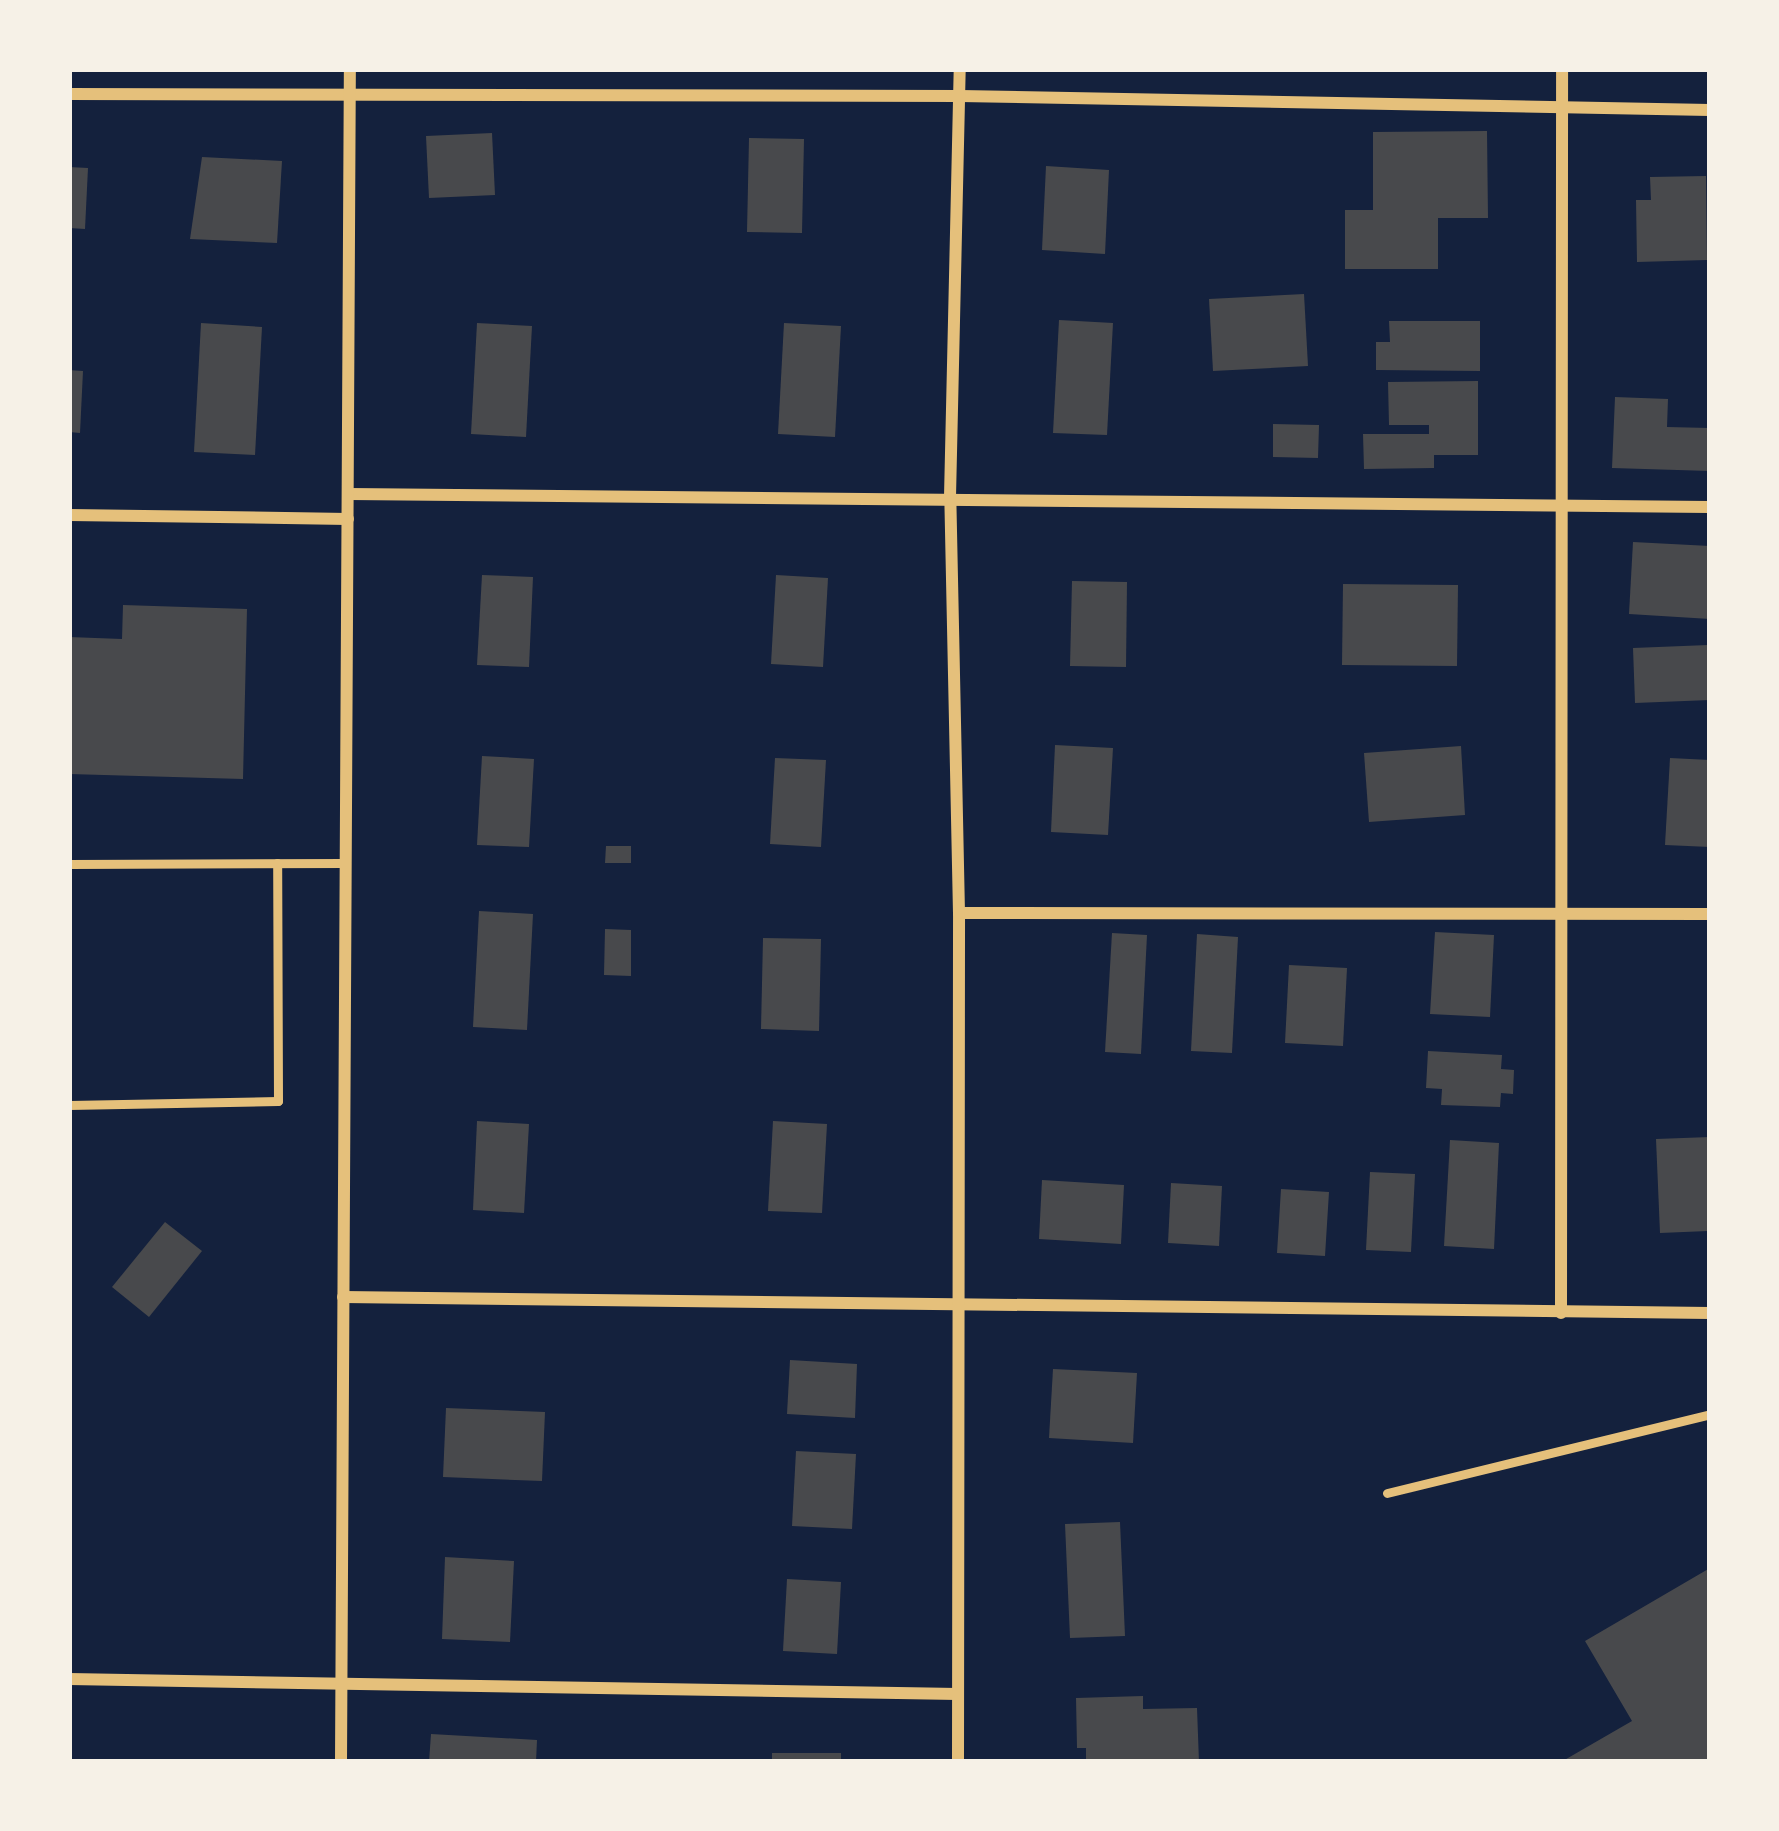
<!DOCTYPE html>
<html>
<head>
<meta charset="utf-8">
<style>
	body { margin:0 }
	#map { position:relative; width:1779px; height:1831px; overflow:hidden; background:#14213d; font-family:"Space Grotesk",sans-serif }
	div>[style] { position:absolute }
	.building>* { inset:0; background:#48494c }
	.service>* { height:9px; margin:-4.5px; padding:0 4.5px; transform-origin:4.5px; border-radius:4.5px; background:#e5c07b }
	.minor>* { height:12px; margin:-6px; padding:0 6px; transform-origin:6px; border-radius:6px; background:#e5c07b }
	span { translate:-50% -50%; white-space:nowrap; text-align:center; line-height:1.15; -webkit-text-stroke:9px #f6f1e7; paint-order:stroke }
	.frame { position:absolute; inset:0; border:72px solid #f6f1e7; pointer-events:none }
</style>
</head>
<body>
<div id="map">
	<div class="building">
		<i style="clip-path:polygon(1487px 131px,1488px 218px,1438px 218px,1438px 269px,1345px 269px,1345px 210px,1373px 210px,1373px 132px)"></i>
		<i style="clip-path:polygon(492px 133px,495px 195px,429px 198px,426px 136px)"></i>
		<i style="clip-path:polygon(749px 138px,804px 139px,802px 233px,747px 232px)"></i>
		<i style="clip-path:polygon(202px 157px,282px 161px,277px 243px,190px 239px)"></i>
		<i style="clip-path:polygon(1046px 166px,1109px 170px,1105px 254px,1042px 250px)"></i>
		<i style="clip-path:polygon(69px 167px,88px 168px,85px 229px,69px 228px)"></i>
		<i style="clip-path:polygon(1706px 176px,1707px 260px,1637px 262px,1636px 200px,1651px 200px,1650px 177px)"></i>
		<i style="clip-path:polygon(1304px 294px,1308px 366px,1213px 371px,1209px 299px)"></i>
		<i style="clip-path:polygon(1059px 320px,1113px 323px,1107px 435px,1053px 433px)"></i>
		<i style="clip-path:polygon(1389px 321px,1480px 321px,1480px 371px,1376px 370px,1376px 342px,1390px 342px)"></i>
		<i style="clip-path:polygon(201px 323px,262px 327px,255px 455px,194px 452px)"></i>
		<i style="clip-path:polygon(477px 323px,532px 326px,526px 437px,471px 434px)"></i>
		<i style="clip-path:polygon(784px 323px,841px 326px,835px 437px,778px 434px)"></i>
		<i style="clip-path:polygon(69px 370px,83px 371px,80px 433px,69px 432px)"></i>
		<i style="clip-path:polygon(1478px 381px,1478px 455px,1434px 455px,1434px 468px,1364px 469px,1363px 434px,1429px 434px,1429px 425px,1389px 425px,1388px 382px)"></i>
		<i style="clip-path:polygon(1615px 397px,1668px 399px,1667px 427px,1710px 428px,1710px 471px,1612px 468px)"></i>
		<i style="clip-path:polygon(1273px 424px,1319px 425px,1318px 458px,1273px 457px)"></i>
		<i style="clip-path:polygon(1633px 542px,1710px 546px,1710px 619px,1629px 614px)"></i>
		<i style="clip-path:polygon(482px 575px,533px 577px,529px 667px,477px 665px)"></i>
		<i style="clip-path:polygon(776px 575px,828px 578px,823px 667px,771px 664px)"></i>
		<i style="clip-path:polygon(1072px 581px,1127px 582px,1126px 667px,1070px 666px)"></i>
		<i style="clip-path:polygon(1343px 584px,1458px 585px,1457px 666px,1342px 665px)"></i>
		<i style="clip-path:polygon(123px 605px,247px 609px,243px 779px,69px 774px,69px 637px,122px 639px)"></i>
		<i style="clip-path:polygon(1708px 645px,1710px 700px,1635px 703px,1633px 648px)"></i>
		<i style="clip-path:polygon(1055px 745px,1113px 748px,1108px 835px,1051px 832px)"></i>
		<i style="clip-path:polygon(1461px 746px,1465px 815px,1369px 822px,1364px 753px)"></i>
		<i style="clip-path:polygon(482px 756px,534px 759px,529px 847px,477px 845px)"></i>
		<i style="clip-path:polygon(775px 758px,826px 760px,821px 847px,770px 844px)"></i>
		<i style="clip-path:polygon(1670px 758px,1710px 760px,1710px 847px,1665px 845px)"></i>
		<i style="clip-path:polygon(606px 846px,631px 846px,631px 863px,605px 863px)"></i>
		<i style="clip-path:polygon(479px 911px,533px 914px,527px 1030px,473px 1027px)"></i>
		<i style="clip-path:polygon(605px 929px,631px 930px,631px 976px,604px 975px)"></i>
		<i style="clip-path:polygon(1435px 932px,1494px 935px,1490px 1017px,1430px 1014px)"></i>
		<i style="clip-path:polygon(1112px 933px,1147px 935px,1141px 1054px,1105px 1052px)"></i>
		<i style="clip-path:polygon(1197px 934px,1238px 937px,1232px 1053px,1191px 1051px)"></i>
		<i style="clip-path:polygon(763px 938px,821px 939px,819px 1031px,761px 1029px)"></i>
		<i style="clip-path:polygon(1289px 965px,1347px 968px,1343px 1046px,1285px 1043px)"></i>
		<i style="clip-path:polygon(1428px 1051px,1502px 1055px,1501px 1069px,1514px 1070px,1513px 1094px,1501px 1093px,1500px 1107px,1441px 1105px,1442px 1089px,1426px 1088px)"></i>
		<i style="clip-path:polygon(477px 1121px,529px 1124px,524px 1213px,473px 1210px)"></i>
		<i style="clip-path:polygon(773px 1121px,827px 1124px,822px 1213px,768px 1211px)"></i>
		<i style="clip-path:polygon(1710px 1137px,1708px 1231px,1660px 1233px,1656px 1139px)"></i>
		<i style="clip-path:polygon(1450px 1140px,1499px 1143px,1494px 1249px,1444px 1246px)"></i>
		<i style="clip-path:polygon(1370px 1172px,1415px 1174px,1411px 1252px,1366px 1250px)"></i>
		<i style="clip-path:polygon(1042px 1180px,1124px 1185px,1121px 1244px,1039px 1239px)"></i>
		<i style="clip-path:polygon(1171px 1183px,1222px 1186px,1219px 1246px,1168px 1243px)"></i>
		<i style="clip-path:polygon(1281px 1189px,1329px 1192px,1325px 1256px,1277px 1253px)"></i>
		<i style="clip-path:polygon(165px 1222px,202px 1251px,149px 1317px,112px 1287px)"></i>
		<i style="clip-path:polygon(790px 1360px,857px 1364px,855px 1418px,787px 1414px)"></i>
		<i style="clip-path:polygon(1053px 1369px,1137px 1373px,1133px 1443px,1049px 1438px)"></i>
		<i style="clip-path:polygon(446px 1408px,545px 1412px,542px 1481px,443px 1477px)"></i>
		<i style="clip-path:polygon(796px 1451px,856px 1454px,852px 1529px,792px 1526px)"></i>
		<i style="clip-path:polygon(1120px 1522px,1125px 1636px,1070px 1638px,1065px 1524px)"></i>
		<i style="clip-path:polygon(445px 1557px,514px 1561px,510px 1642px,442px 1639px)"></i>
		<i style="clip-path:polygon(1710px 1568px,1710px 1762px,1561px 1762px,1632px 1721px,1585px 1641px)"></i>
		<i style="clip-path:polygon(787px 1579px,841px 1582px,837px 1654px,783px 1651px)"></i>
		<i style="clip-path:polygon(1143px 1696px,1143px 1709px,1197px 1708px,1199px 1762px,1086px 1762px,1086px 1748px,1077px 1748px,1076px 1698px)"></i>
		<i style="clip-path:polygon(431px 1734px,537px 1740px,536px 1762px,429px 1762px)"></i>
		<i style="clip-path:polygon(772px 1753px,841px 1753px,841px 1762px,772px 1762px)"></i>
	</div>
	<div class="service">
		<i style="left:69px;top:864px;width:277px;rotate:-0.2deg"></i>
		<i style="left:69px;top:1105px;width:209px;rotate:-1.1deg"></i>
		<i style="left:278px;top:1101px;width:238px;rotate:-90.2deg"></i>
		<i style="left:1387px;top:1493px;width:333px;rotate:-13.7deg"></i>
	</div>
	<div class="minor">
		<i style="left:69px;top:94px;width:891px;rotate:0.13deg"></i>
		<i style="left:960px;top:96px;width:750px;rotate:1.07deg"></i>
		<i style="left:349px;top:494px;width:1361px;rotate:0.55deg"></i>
		<i style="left:69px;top:515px;width:279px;rotate:0.8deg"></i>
		<i style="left:959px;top:913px;width:751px;rotate:0.08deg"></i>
		<i style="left:343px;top:1297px;width:1367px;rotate:0.67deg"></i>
		<i style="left:1561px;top:1313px;width:1244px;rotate:-89.95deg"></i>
		<i style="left:69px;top:1679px;width:889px;rotate:0.97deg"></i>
		<i style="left:341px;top:1762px;width:1693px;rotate:-89.7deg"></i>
		<i style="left:958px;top:1762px;width:849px;rotate:-89.93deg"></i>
		<i style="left:959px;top:913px;width:416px;rotate:-91.2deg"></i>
		<i style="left:950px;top:497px;width:428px;rotate:-88.7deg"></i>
	</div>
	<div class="frame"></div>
</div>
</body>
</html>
